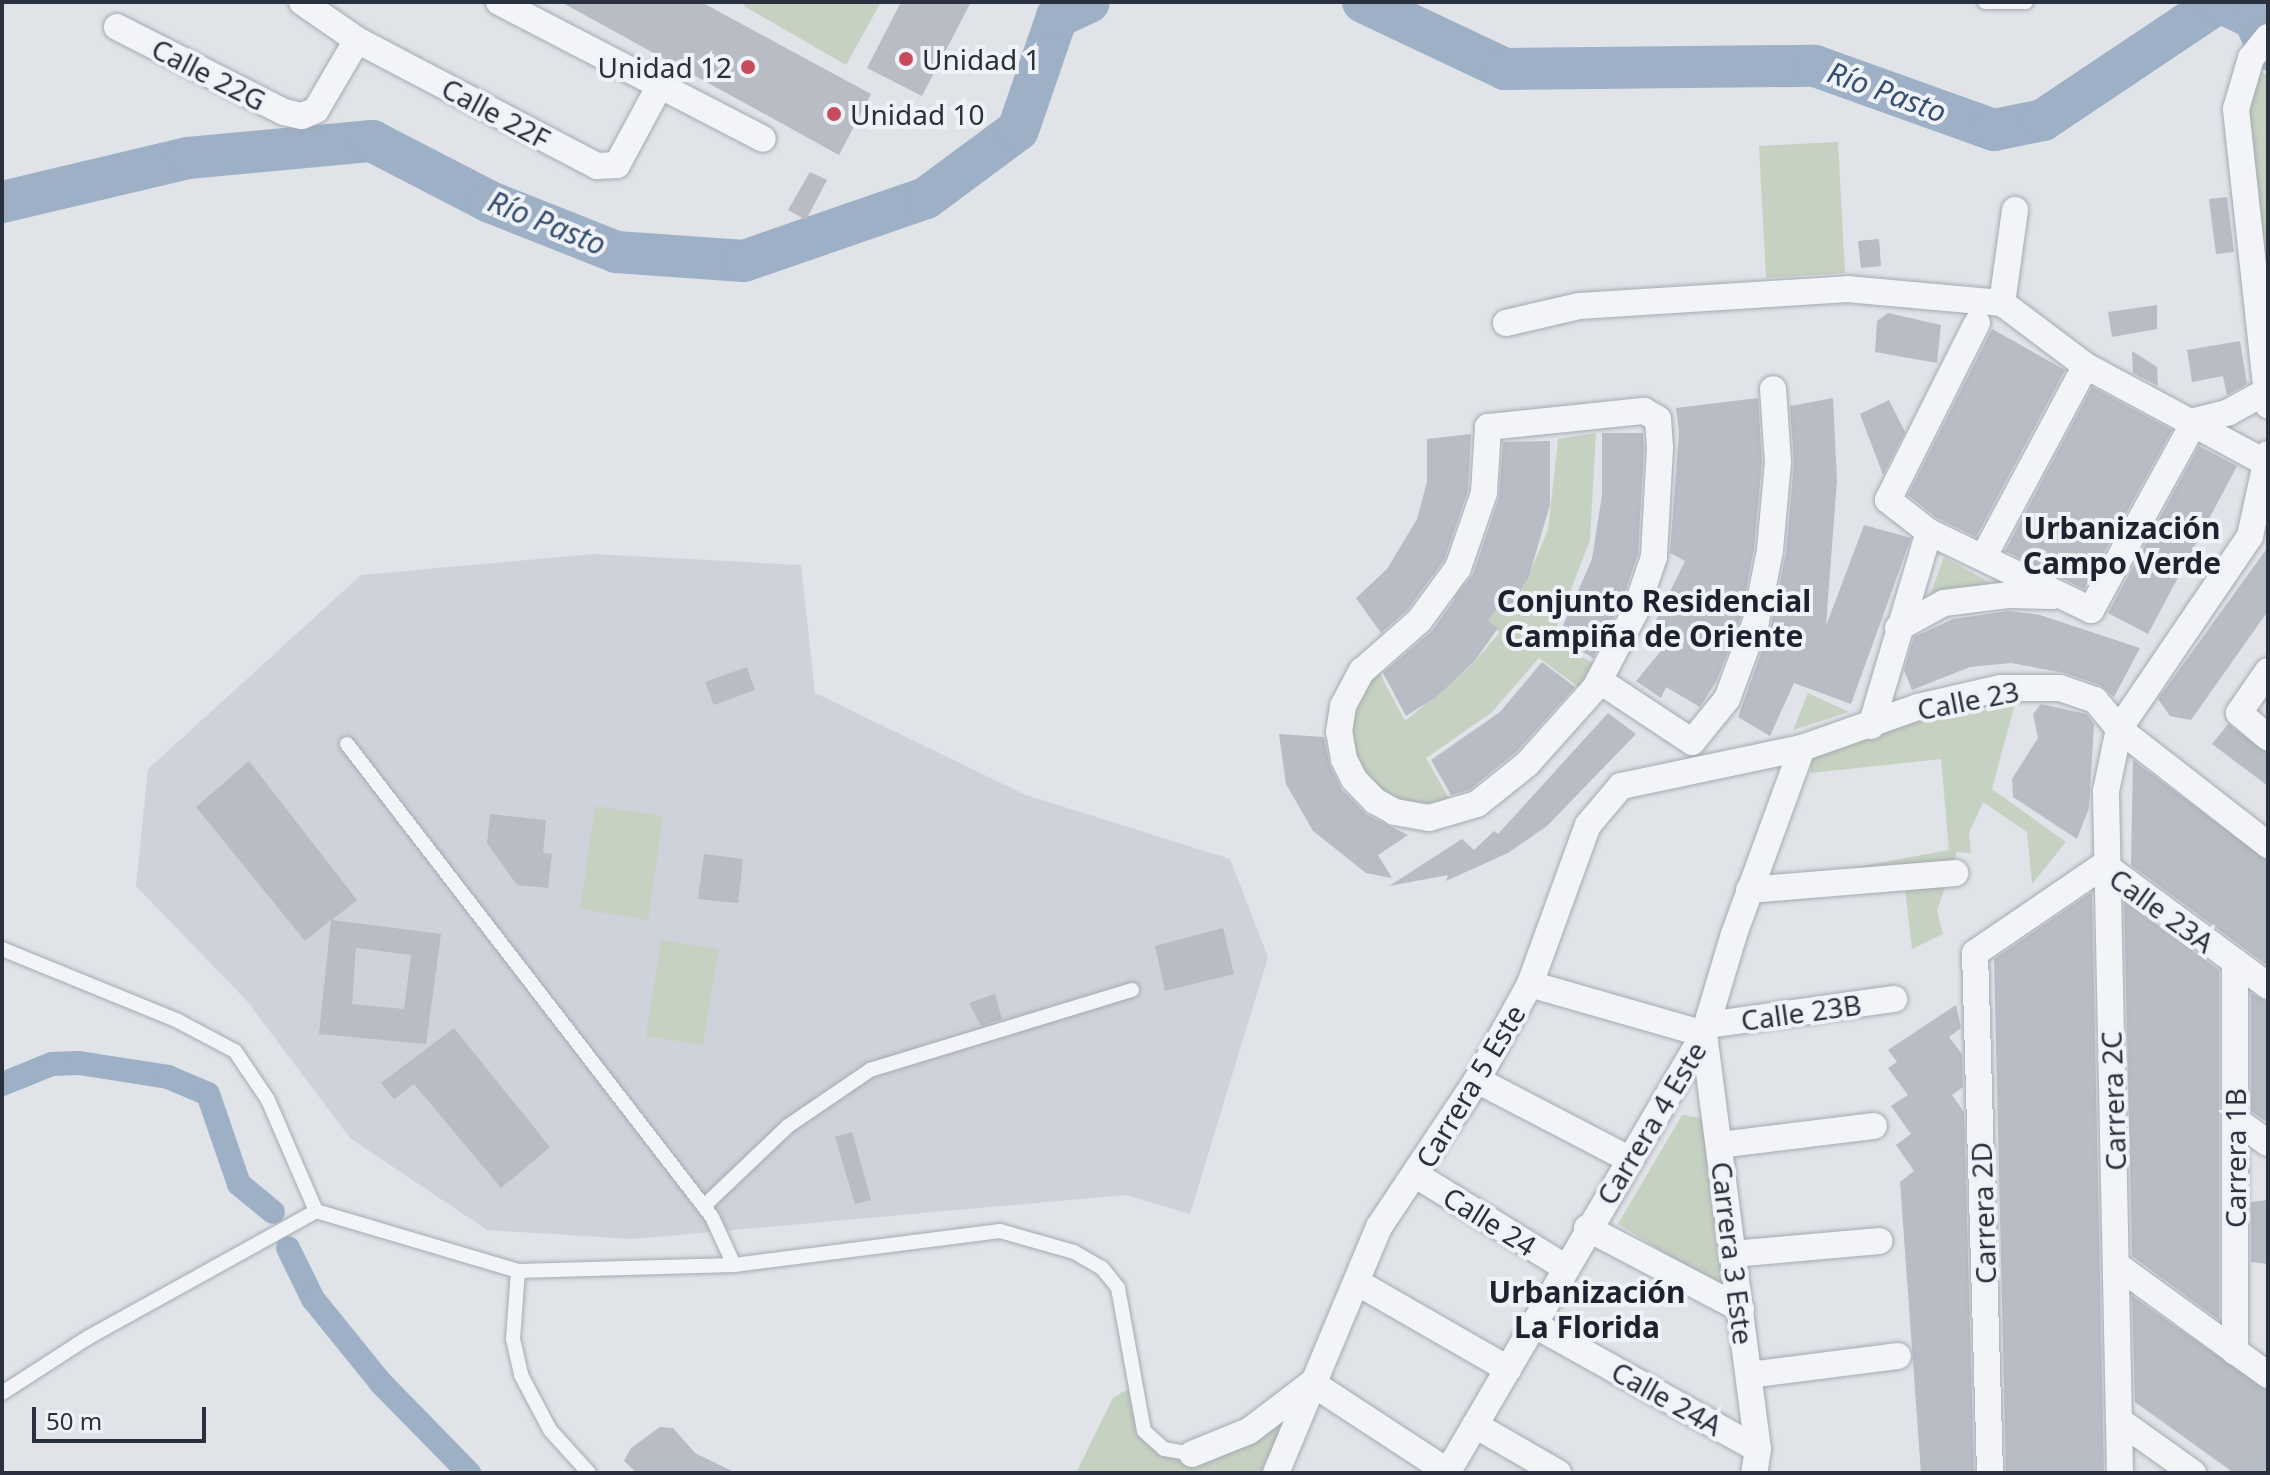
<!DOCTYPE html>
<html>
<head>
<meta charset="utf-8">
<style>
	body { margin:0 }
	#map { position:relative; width:2270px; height:1475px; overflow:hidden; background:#e0e3e8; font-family:"Noto Sans",sans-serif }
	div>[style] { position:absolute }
	.built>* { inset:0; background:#ced2da }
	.green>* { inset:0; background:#c5d1c1 }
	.canal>* { height:24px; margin:-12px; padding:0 12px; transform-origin:12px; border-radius:12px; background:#9db0c6 }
	.river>* { height:42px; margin:-21px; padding:0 21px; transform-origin:21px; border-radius:21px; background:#9db0c6 }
	.building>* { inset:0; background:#b7bcc5 }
	.roads { filter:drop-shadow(0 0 2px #a5aab2) drop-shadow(0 0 2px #a5aab2) }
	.service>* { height:14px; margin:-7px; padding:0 7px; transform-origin:7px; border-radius:7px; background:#f2f4f7 }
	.minor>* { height:26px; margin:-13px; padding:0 13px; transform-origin:13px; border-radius:13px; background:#f2f4f7 }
	.dots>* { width:22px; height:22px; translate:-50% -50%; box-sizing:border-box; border:4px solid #eff2f6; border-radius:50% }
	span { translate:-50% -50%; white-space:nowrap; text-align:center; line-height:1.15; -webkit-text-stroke:8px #eff2f6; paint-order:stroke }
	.poi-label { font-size:28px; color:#29313e }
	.left { translate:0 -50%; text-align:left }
	.right { translate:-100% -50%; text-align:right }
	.street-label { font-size:28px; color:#29313e }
	.water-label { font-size:30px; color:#364f70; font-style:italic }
	.neighbourhood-label { font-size:30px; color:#1c222f; font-weight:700 }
	.frame { position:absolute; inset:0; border:4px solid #29313e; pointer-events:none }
	.scale { position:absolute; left:32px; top:1407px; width:174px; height:36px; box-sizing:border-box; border:4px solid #29313e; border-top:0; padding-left:10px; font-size:24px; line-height:28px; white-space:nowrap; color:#29313e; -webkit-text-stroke:6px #eff2f6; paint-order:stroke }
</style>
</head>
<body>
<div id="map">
	<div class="built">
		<i style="clip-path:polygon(593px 554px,801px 565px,815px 693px,1026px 795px,1230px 859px,1268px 957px,1190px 1214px,1126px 1195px,632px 1239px,487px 1230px,350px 1138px,247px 1001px,136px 886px,148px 769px,361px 575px)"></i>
	</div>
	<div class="green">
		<i style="clip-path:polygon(746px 2px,881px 2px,846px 65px,744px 6px)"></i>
		<i style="clip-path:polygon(2255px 68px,2268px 76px,2268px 350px,2241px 125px)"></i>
		<i style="clip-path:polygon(1838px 142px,1845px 273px,1766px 278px,1759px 146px)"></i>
		<i style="clip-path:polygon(1596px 433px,1590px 540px,1552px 639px,1601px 668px,1585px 692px,1539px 658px,1491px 713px,1426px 758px,1452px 804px,1395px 802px,1364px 776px,1351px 742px,1355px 703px,1378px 670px,1405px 721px,1470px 667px,1500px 632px,1453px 598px,1463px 583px,1512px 614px,1548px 530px,1558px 439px)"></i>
		<i style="clip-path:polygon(1944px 557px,2003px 590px,1926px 606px)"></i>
		<i style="clip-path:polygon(1808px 693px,1849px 712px,1793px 730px)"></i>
		<i style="clip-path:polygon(1959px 698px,2005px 698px,2015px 703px,1992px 789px,2066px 842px,2032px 884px,2027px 832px,1983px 802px,1969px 833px,1971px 853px,1957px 852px,1937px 911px,1943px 934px,1912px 949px,1904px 880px,1777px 882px,1949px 850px,1941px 759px,1811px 773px,1810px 751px)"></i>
		<i style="clip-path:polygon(595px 806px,663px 816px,648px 920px,580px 909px)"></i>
		<i style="clip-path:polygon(661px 940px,719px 949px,703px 1045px,646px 1036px)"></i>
		<i style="clip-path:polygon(1682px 1115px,1708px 1119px,1728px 1292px,1618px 1224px)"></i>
		<i style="clip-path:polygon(1325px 1385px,1290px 1473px,1076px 1473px,1113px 1398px,1128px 1389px,1133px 1413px,1165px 1447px,1201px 1460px)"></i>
	</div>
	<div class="canal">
		<i style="left:2px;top:1084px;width:54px;rotate:-21.8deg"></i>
		<i style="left:52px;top:1064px;width:27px;rotate:-2deg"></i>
		<i style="left:79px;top:1063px;width:90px;rotate:8.9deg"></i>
		<i style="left:168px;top:1077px;width:43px;rotate:23deg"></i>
		<i style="left:208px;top:1094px;width:95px;rotate:71deg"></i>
		<i style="left:239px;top:1184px;width:44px;rotate:39.5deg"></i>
		<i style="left:288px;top:1248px;width:57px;rotate:63.9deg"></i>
		<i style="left:313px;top:1299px;width:108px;rotate:51deg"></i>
		<i style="left:381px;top:1383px;width:126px;rotate:45.6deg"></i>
	</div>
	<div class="river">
		<i style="left:1363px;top:2px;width:157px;rotate:25.3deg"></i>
		<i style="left:1505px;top:69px;width:310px;rotate:-0.6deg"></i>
		<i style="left:1815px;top:66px;width:190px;rotate:19.7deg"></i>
		<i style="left:1994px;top:130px;width:50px;rotate:-11.5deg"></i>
		<i style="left:2043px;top:120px;width:212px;rotate:-33.8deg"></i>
		<i style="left:2219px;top:2px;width:38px;rotate:25deg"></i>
		<i style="left:2254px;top:18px;width:34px;rotate:66deg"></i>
		<i style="left:2px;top:202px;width:191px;rotate:-13.3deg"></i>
		<i style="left:188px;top:158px;width:185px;rotate:-5.3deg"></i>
		<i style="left:372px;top:141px;width:133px;rotate:27.3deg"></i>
		<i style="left:490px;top:202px;width:136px;rotate:21.6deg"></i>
		<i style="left:616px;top:252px;width:128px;rotate:4deg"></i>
		<i style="left:744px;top:261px;width:193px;rotate:-19.1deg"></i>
		<i style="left:926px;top:198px;width:114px;rotate:-36.5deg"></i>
		<i style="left:1018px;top:130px;width:120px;rotate:-71deg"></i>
		<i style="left:1057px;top:17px;width:35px;rotate:-25deg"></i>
	</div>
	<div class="building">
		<i style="clip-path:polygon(561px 2px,701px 2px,871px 94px,839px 155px)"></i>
		<i style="clip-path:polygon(901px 2px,971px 2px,922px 96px,867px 68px)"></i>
		<i style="clip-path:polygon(810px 172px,827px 180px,806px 220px,788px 210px)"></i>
		<i style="clip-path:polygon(2227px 197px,2234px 252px,2216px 254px,2209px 199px)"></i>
		<i style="clip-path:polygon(1879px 239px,1881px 266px,1861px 268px,1858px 241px)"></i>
		<i style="clip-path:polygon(2157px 305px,2157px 329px,2112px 337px,2108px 312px)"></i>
		<i style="clip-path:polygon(1888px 313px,1941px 325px,1937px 363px,1875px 352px,1877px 321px)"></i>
		<i style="clip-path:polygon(1992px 329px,2065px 370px,1976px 537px,1937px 518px,1908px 495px)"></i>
		<i style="clip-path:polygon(2240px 341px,2247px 384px,2227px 395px,2223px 376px,2192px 382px,2187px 350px)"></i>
		<i style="clip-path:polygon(2132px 351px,2157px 367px,2158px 386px,2133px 373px)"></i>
		<i style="clip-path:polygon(2092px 387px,2172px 430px,2084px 589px,2005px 551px)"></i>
		<i style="clip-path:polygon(1758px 398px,1762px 462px,1754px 548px,1741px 617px,1717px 680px,1700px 707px,1666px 687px,1661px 698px,1636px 681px,1661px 651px,1647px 638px,1685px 561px,1670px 553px,1679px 432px,1676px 408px)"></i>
		<i style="clip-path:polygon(1833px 398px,1837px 480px,1826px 626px,1864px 525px,1911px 538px,1851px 704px,1794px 683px,1770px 736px,1738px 717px,1771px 626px,1786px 553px,1794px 463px,1790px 406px)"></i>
		<i style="clip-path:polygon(1889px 400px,1905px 432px,1883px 475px,1860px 414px)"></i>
		<i style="clip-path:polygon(1602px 433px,1643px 433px,1644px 448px,1638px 554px,1620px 606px,1593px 658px,1558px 637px,1592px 559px,1602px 495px)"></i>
		<i style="clip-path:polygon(1471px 434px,1468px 490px,1444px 560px,1407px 610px,1381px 633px,1356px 598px,1387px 569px,1417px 519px,1427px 482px,1427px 439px)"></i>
		<i style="clip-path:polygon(1550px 441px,1550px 505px,1529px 576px,1511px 609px,1501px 602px,1488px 621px,1498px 628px,1474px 662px,1436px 697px,1406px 716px,1383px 673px,1432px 631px,1473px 574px,1499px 498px,1503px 442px)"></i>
		<i style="clip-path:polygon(2199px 446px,2237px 466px,2148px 634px,2108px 613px)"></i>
		<i style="clip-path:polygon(2268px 547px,2268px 611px,2191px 720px,2170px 716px,2158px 699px)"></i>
		<i style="clip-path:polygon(2009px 611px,2040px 615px,2140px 648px,2114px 697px,2100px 685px,2065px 673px,2011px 663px,1970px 667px,1912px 690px,1904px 670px,1914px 637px,1953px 619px)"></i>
		<i style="clip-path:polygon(1542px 662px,1575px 687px,1516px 752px,1469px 790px,1451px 795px,1431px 760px,1500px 712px)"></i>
		<i style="clip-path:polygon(747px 667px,755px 690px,714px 705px,705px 682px)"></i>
		<i style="clip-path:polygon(2041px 704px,2086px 714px,2094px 724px,2089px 808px,2077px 839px,2013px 797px,2012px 779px,2038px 738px,2033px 714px)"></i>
		<i style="clip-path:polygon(1608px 713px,1636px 734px,1547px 826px,1508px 853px,1446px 881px,1448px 875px,1389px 886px,1462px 839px,1474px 850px,1494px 831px,1498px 834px)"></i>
		<i style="clip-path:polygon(2228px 724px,2268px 753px,2268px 786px,2212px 744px)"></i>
		<i style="clip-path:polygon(1279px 734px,1324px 737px,1330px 766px,1342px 790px,1367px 815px,1408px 835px,1378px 855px,1392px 878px,1366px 873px,1313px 831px,1286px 784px)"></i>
		<i style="clip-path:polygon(2133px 760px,2268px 861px,2268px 966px,2131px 865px)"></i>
		<i style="clip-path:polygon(evenodd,249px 761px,357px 900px,332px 920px,441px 934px,426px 1044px,319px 1034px,331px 920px,305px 941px,196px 807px,249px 761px,356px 948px,411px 955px,404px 1009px,352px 1004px,356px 948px)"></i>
		<i style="clip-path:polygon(490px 814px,546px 820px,543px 853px,552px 854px,548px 888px,517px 885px,487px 843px)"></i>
		<i style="clip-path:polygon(704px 854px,743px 859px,738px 903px,698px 899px)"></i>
		<i style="clip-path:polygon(2092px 892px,2104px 1473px,2006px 1473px,1994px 959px)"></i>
		<i style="clip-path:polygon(2124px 900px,2219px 970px,2219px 1320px,2132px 1256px)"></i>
		<i style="clip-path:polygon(1223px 928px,1234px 974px,1165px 991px,1155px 946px)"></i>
		<i style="clip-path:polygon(2251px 993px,2268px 1002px,2268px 1123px,2251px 1111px)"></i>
		<i style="clip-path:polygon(995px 994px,1002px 1019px,981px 1026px,969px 1003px)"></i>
		<i style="clip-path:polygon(1956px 1005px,1961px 1028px,1949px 1037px,1962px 1054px,1963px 1087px,1952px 1095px,1964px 1112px,1974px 1473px,1921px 1473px,1900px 1182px,1914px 1171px,1896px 1145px,1911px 1134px,1891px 1106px,1908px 1095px,1888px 1068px,1897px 1062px,1888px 1050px)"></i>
		<i style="clip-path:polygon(454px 1028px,550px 1147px,501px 1188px,414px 1084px,394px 1099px,381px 1083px)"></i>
		<i style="clip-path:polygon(852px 1132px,871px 1200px,855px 1204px,835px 1137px)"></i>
		<i style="clip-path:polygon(2268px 1200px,2268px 1264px,2251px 1262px,2251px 1202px)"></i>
		<i style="clip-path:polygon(2132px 1296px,2268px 1391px,2268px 1473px,2234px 1473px,2135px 1402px)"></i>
		<i style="clip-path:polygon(660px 1427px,673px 1428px,695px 1453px,736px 1473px,637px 1473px,624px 1461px,631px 1448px)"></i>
	</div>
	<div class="roads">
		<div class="service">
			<i style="left:1985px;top:2px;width:41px"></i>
			<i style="left:347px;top:744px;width:597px;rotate:52.34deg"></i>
			<i style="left:712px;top:1217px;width:53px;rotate:65.4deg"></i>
			<i style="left:2px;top:949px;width:190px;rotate:22.2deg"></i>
			<i style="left:178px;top:1021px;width:64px;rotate:27.8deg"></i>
			<i style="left:235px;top:1051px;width:59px;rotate:56deg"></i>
			<i style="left:268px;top:1100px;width:121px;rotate:66.6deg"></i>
			<i style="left:704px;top:1206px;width:116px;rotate:-43.6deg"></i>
			<i style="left:788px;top:1126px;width:99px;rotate:-34.3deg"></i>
			<i style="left:870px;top:1070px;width:274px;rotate:-17deg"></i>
			<i style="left:518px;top:1271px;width:68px;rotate:94.2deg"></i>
			<i style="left:513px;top:1339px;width:37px;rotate:77deg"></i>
			<i style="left:521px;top:1375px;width:62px;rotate:62.2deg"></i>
			<i style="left:550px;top:1430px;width:58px;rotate:47.8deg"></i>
			<i style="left:2px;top:1393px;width:103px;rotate:-32.8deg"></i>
			<i style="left:89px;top:1337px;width:260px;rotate:-29deg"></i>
			<i style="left:316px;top:1211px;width:211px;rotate:16.5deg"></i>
			<i style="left:518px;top:1271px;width:216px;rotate:-1.6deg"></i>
			<i style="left:734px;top:1265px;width:268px;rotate:-7.3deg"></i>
			<i style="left:1000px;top:1231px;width:77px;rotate:15.8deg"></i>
			<i style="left:1074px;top:1252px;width:32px;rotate:30deg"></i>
			<i style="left:1102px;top:1268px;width:26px;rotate:51deg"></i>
			<i style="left:1118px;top:1288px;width:145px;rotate:79.7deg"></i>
			<i style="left:1144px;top:1431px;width:27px;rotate:42deg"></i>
			<i style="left:1164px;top:1449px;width:28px;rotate:10deg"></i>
		</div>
		<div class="minor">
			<i style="left:302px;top:2px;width:67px;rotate:34.6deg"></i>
			<i style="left:357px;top:40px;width:271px;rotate:27.7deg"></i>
			<i style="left:597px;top:166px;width:20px;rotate:-3deg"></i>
			<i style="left:617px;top:165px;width:91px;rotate:-61.7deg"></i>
			<i style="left:499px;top:2px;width:297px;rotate:27.4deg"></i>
			<i style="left:117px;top:27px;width:187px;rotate:27deg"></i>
			<i style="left:284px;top:112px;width:18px;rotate:13deg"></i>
			<i style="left:302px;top:116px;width:15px;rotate:-23deg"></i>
			<i style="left:316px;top:110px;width:81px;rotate:-59.6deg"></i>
			<i style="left:2268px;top:37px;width:27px;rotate:129deg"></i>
			<i style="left:2251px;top:58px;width:53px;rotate:106.4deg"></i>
			<i style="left:2236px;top:109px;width:298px;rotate:83.8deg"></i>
			<i style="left:2002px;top:303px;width:105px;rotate:36.9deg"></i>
			<i style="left:2086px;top:366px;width:207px;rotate:28.3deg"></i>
			<i style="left:1506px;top:323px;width:75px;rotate:-13.1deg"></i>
			<i style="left:1579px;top:306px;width:269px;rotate:-3.6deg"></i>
			<i style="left:1847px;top:289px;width:156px;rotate:5.2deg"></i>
			<i style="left:2002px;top:303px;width:94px;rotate:-82deg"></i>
			<i style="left:1977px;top:323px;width:198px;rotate:116.7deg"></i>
			<i style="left:1888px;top:500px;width:52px;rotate:38deg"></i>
			<i style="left:1929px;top:532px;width:180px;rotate:25.7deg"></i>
			<i style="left:2091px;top:610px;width:203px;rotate:-61.2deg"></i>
			<i style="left:1644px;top:411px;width:16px;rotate:30deg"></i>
			<i style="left:1658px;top:419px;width:29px;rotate:86deg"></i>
			<i style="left:1660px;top:448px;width:109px;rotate:93.2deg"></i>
			<i style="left:1654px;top:557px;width:58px;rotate:109.1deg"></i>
			<i style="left:1635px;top:612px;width:86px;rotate:117.8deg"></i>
			<i style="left:1595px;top:688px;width:102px;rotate:131.8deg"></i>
			<i style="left:1527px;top:764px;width:64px;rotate:141.3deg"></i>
			<i style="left:1477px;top:804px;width:50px;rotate:163.7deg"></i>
			<i style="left:1429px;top:818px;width:35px;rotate:-170deg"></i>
			<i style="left:1395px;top:812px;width:23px;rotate:-151deg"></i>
			<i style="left:1375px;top:801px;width:30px;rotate:-134deg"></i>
			<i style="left:1354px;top:779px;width:22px;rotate:-117deg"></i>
			<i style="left:1344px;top:759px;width:27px;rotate:-100deg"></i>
			<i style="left:1339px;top:732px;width:26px;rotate:-81deg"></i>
			<i style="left:1343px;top:706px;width:40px;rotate:-62deg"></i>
			<i style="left:1362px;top:671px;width:76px;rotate:-41.3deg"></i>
			<i style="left:1419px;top:621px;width:66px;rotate:-53.7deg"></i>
			<i style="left:1458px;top:568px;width:79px;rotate:-70.9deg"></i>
			<i style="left:1484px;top:493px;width:66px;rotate:-86.5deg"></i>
			<i style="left:1488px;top:427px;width:157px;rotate:-5.9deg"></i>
			<i style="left:2194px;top:421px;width:36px;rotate:-14deg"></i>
			<i style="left:2229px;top:412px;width:43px;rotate:-28.9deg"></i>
			<i style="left:1984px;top:556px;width:204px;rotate:-61.9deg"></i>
			<i style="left:1898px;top:628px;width:52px;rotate:-28.5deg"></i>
			<i style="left:1944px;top:603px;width:64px;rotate:-7.1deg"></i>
			<i style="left:2008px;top:595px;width:44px;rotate:1.3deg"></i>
			<i style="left:2268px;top:671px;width:51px;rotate:124.6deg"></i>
			<i style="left:2239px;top:713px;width:38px;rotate:40deg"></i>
			<i style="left:1600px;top:681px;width:110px;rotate:33.5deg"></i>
			<i style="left:1692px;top:742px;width:55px;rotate:-50.9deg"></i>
			<i style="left:1727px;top:699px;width:83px;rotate:-69.6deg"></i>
			<i style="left:1756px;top:621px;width:72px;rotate:-78.8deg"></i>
			<i style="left:1770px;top:550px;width:88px;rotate:-84.8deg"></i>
			<i style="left:1778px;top:462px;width:73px;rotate:-93.9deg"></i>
			<i style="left:1871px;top:726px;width:202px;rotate:-73.4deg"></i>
			<i style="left:1749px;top:890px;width:207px;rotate:-4.7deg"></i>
			<i style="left:2235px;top:963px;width:389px;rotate:90deg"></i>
			<i style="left:1530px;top:984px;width:181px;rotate:16deg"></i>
			<i style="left:1704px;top:1034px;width:418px;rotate:82.6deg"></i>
			<i style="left:1758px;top:1449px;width:24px;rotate:99deg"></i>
			<i style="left:1707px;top:1025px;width:189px;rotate:-7.9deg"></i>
			<i style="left:1477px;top:1080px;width:171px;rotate:27.5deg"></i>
			<i style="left:2236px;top:1120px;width:39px;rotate:36deg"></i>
			<i style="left:1719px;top:1145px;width:156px;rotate:-7deg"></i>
			<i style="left:1416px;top:1175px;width:173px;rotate:31.8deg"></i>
			<i style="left:1587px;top:1228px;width:174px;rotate:27.7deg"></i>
			<i style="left:1733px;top:1254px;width:147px;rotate:-5.1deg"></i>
			<i style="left:2118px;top:1266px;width:185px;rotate:36deg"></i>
			<i style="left:1360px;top:1284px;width:171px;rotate:29.9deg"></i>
			<i style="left:1533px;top:1324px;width:257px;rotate:29.1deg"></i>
			<i style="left:1749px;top:1375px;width:150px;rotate:-7.3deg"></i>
			<i style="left:1312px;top:1383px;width:163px;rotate:33.2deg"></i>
			<i style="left:2120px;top:1421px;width:90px;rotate:35.5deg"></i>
			<i style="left:1475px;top:1425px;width:96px;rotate:30deg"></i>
			<i style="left:1192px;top:1454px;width:61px;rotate:-22deg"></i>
			<i style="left:1249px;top:1431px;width:79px;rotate:-37.3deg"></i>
			<i style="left:1276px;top:1473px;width:267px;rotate:-67.3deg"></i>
			<i style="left:1379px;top:1227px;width:177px;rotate:-56.3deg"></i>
			<i style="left:1477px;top:1080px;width:110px;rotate:-61.1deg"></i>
			<i style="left:1530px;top:984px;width:169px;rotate:-70deg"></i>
			<i style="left:1588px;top:825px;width:51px;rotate:-49.8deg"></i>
			<i style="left:1621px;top:786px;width:185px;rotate:-11.9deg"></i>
			<i style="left:1802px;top:748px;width:123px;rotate:-19.5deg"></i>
			<i style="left:1918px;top:707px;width:85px;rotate:-12.9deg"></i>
			<i style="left:2001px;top:688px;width:59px"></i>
			<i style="left:2060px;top:688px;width:37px;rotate:19deg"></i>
			<i style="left:2095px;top:700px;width:38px;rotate:50deg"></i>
			<i style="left:2119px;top:729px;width:189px;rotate:37.9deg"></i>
			<i style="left:1447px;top:1473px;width:509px;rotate:-59.65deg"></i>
			<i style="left:1704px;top:1034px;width:104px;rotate:-73.3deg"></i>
			<i style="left:1734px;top:934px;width:198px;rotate:-69.9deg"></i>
			<i style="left:1990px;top:1473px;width:520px;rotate:-91.65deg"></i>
			<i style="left:1975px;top:953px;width:156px;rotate:-34.3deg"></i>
			<i style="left:2104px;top:865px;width:204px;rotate:36.4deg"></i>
			<i style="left:2120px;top:1473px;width:682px;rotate:-91.18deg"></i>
			<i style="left:2106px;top:791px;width:63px;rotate:-78.2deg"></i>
			<i style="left:2119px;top:729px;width:233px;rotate:-55.8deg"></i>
			<i style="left:2250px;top:536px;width:84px;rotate:-77.6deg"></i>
		</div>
	</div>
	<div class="dots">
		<i style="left:906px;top:59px;background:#c74b5c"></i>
		<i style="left:748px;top:67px;background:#c74b5c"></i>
		<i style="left:834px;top:114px;background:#c74b5c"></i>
	</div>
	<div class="poi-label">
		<span class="left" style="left:922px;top:59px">Unidad 1</span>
		<span class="right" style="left:732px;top:67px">Unidad 12</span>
		<span class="left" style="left:850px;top:114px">Unidad 10</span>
	</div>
	<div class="street-label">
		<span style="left:209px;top:74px;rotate:27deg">Calle 22G</span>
		<span style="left:496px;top:113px;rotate:28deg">Calle 22F</span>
		<span style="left:1968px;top:700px;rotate:-11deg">Calle 23</span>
		<span style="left:2162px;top:910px;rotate:36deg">Calle 23A</span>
		<span style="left:1801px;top:1012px;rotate:-8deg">Calle 23B</span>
		<span style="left:1470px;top:1086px;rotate:-59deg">Carrera 5 Este</span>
		<span style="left:2113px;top:1101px;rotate:-92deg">Carrera 2C</span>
		<span style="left:1651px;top:1123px;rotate:-59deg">Carrera 4 Este</span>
		<span style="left:2235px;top:1158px;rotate:-90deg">Carrera 1B</span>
		<span style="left:1983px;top:1213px;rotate:-92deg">Carrera 2D</span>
		<span style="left:1490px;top:1221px;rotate:32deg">Calle 24</span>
		<span style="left:1733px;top:1253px;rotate:83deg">Carrera 3 Este</span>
		<span style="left:1667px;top:1398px;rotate:29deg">Calle 24A</span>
	</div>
	<div class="water-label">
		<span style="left:1887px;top:92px;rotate:20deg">Río Pasto</span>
		<span style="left:547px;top:223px;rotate:22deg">Río Pasto</span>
	</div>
	<div class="neighbourhood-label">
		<span style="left:2122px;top:545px">Urbanización<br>Campo Verde</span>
		<span style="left:1654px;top:618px">Conjunto Residencial<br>Campiña de Oriente</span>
		<span style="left:1587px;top:1309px">Urbanización<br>La Florida</span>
	</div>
	<div class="frame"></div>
	<div class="scale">50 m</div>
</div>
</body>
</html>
